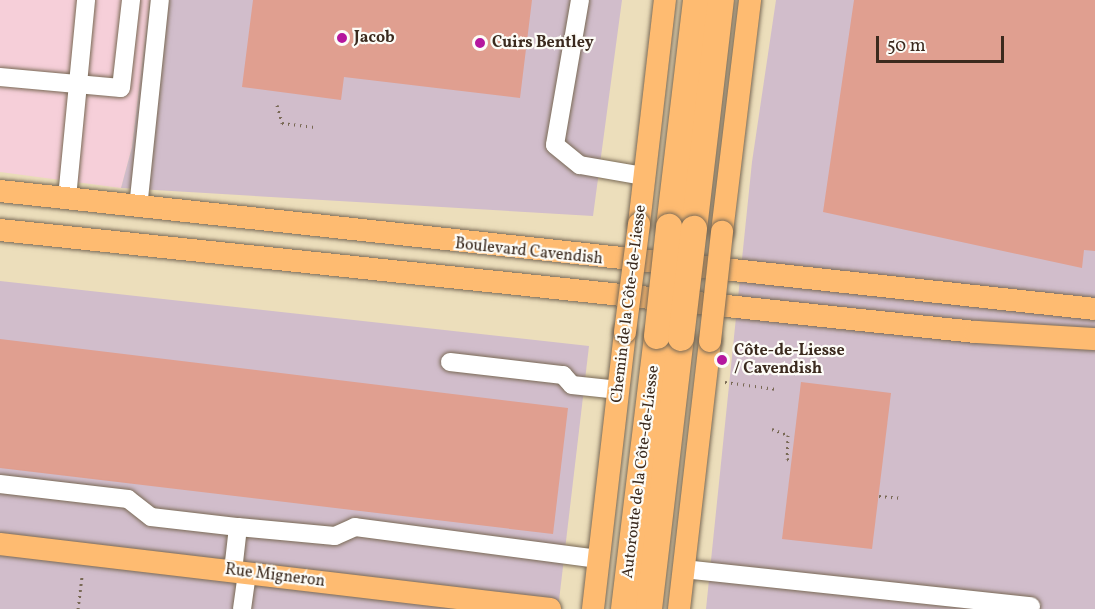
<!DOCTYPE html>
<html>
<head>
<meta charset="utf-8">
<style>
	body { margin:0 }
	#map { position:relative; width:1095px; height:609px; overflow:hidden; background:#ecdebb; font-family:Vollkorn,serif }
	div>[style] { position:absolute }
	.built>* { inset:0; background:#f6cfd9 }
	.industrial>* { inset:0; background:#d1bdcb }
	.building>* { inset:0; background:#e09f90 }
	.path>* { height:3px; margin-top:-1.5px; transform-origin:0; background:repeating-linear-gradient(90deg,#796955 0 1.5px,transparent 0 6px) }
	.roads { filter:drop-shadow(0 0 2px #796955) drop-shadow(0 0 2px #796955) }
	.minor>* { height:18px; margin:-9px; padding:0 9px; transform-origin:9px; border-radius:9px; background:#fff }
	.major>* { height:22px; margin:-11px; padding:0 11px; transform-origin:11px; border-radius:11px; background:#febb71 }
	.highway>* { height:26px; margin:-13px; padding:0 13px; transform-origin:13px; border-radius:13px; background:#febb71 }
	.bridges { filter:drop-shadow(0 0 2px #796955) drop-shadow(0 0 2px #796955) }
	.major-bridge>* { height:22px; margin:-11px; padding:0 11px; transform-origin:11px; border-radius:11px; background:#febb71 }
	.highway-bridge>* { height:26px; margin:-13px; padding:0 13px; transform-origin:13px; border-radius:13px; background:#febb71 }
	.dots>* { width:16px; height:16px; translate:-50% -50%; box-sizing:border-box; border:3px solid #fdfcf7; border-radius:50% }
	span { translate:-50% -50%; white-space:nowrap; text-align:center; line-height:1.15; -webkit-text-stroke:4.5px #fdfcf7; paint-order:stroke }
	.poi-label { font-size:16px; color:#3b2a1e; font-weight:700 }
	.left { translate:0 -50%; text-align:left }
	.street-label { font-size:16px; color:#3b2a1e }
	.scale { position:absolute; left:876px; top:36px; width:128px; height:27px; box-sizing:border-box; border:3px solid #3b2a1e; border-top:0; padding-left:8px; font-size:18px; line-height:21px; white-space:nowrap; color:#3b2a1e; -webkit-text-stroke:4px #fdfcf7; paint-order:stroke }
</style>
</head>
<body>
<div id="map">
	<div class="built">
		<i style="clip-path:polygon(0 0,150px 0,132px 147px,121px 188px,0 172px)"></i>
	</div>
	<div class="industrial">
		<i style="clip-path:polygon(150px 0,622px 0,593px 216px,121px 188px,132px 147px)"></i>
		<i style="clip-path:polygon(776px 0,1095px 0,1095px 609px,706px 609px,752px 162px)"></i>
		<i style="clip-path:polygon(0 281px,589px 346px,558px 609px,0 609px)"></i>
	</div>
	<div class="building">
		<i style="clip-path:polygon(253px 0,532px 0,520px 98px,344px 77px,341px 100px,242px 87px)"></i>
		<i style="clip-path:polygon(854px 0,1095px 0,1095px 251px,1084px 250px,1082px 268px,823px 212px)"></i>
		<i style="clip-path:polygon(0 339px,568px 408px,553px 534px,0 468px)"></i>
		<i style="clip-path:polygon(801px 382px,891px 393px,872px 549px,782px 539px)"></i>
	</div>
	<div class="path">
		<i style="left:277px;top:105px;width:19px;rotate:74deg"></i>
		<i style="left:282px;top:123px;width:35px;rotate:7deg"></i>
		<i style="left:725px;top:382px;width:52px;rotate:7.7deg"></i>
		<i style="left:772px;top:429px;width:17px;rotate:21deg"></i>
		<i style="left:788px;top:435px;width:24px;rotate:92deg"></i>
		<i style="left:787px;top:459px;width:4px;rotate:14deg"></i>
		<i style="left:879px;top:496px;width:23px;rotate:5deg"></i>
		<i style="left:78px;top:609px;width:35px;rotate:-83deg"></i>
	</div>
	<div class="roads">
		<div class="minor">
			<i style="left:580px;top:0;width:147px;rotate:99.8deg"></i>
			<i style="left:555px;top:145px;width:32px;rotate:39deg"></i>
			<i style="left:580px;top:165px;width:65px;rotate:9.8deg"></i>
			<i style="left:0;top:77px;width:121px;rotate:5.2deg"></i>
			<i style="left:121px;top:88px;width:89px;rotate:-83.5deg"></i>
			<i style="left:67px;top:198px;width:199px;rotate:-84.5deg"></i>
			<i style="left:138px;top:208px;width:209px;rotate:-84deg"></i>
			<i style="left:450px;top:362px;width:114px;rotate:6.6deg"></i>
			<i style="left:563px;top:375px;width:13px;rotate:48deg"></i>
			<i style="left:572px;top:385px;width:47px;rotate:6.1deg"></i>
			<i style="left:0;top:484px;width:129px;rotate:6.7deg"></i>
			<i style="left:128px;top:499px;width:29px;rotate:38deg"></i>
			<i style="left:151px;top:517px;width:88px;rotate:6.6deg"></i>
			<i style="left:683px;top:569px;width:350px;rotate:6.1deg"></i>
			<i style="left:233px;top:571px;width:44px;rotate:-83.5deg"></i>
			<i style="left:238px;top:527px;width:97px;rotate:5.3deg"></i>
			<i style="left:335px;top:536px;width:22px;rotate:-24deg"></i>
			<i style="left:355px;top:527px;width:246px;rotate:7.5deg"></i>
			<i style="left:242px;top:609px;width:36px;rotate:-82deg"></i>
		</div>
		<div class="major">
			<i style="left:0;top:191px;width:1101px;rotate:6.15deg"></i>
			<i style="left:639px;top:224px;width:226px;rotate:-83.4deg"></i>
			<i style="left:0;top:230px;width:981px;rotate:5.97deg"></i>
			<i style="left:976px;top:332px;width:119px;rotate:3.4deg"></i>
			<i style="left:722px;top:232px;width:234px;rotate:-83.1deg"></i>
			<i style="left:0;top:544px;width:554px;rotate:6.74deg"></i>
			<i style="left:593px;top:609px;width:279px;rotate:-83.4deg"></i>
			<i style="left:679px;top:609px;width:270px;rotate:-83.4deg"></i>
		</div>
		<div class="highway">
			<i style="left:669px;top:227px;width:229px;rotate:-83.2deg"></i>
			<i style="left:694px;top:229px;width:231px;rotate:-83.3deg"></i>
			<i style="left:624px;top:609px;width:275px;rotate:-83.1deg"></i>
			<i style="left:649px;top:609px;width:273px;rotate:-83.3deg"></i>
		</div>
	</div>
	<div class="bridges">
		<div class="major-bridge">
			<i style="left:625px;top:332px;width:109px;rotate:-82.6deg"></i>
			<i style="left:710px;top:341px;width:110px;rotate:-83.7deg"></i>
		</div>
		<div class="highway-bridge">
			<i style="left:657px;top:336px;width:110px;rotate:-83.7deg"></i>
			<i style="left:681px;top:338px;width:110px;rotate:-83.2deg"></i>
		</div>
	</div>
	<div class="dots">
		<i style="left:342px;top:38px;background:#b5179e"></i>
		<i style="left:480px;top:43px;background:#b5179e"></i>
		<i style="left:722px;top:360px;background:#b5179e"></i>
	</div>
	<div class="poi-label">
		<span class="left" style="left:354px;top:38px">Jacob</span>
		<span class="left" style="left:492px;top:43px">Cuirs Bentley</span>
		<span class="left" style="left:734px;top:360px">Côte-de-Liesse<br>/ Cavendish</span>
	</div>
	<div class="street-label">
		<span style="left:529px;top:252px;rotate:6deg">Boulevard Cavendish</span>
		<span style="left:629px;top:304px;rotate:-83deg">Chemin de la Côte-de-Liesse</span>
		<span style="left:641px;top:472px;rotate:-83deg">Autoroute de la Côte-de-Liesse</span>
		<span style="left:275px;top:576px;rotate:7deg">Rue Migneron</span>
	</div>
	<div class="scale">50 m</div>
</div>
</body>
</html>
